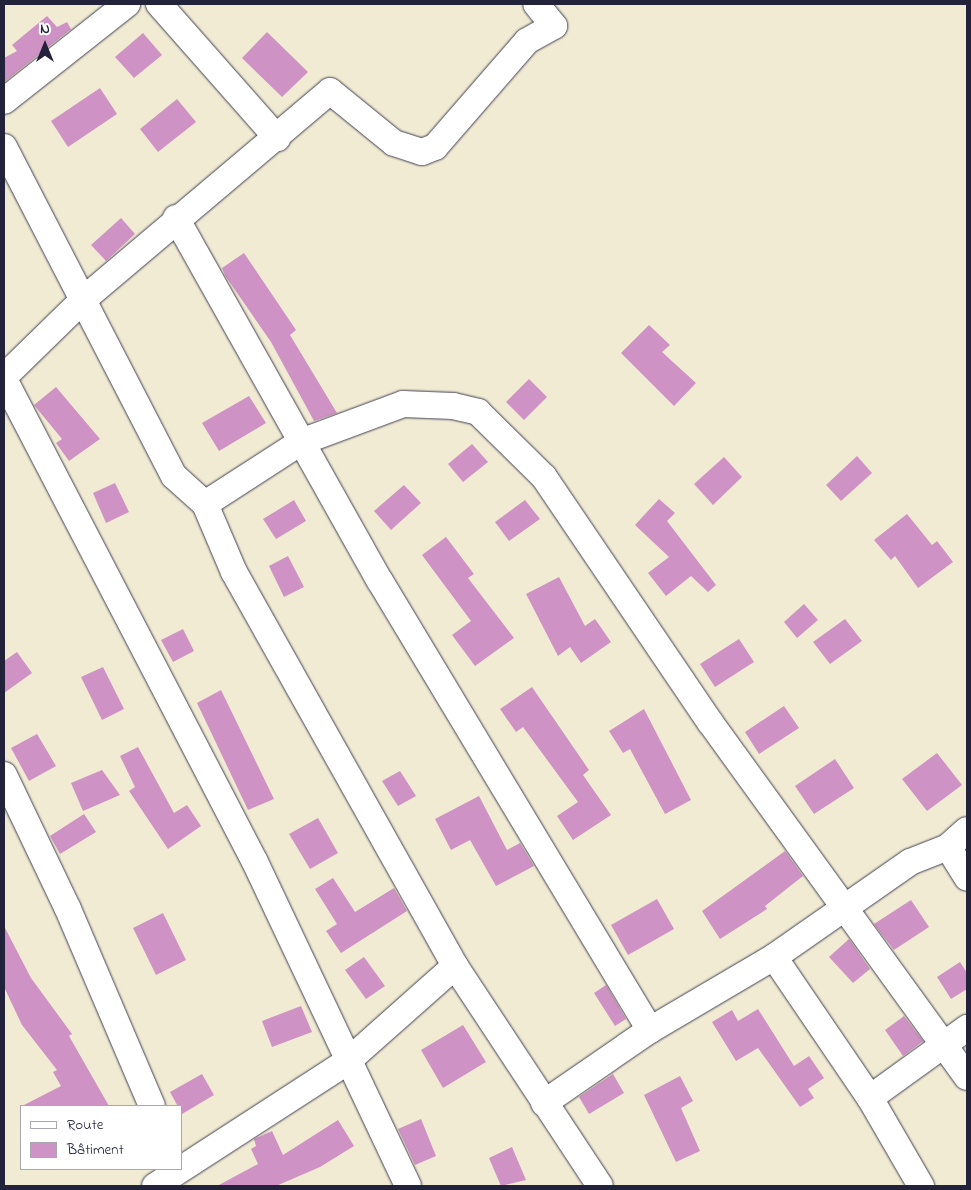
<!DOCTYPE html>
<html>
<head>
<meta charset="utf-8">
<style>
	body { margin:0 }
	#map { position:relative; width:971px; height:1190px; overflow:hidden; background:#f2ebd4; font-family:"Indie Flower",sans-serif }
	div>[style] { position:absolute }
	.building>* { inset:0; background:#cf92c4 }
	.roads { filter:drop-shadow(0 0 1px #414052) drop-shadow(0 0 1px #414052) }
	.minor>* { height:26px; margin:-13px; padding:0 13px; transform-origin:13px; border-radius:13px; background:#fff }
	span { translate:-50% -50%; white-space:nowrap; text-align:center; line-height:1.15; -webkit-text-stroke:4.5px #fff; paint-order:stroke }
	.frame { position:absolute; inset:0; border:5px solid #22223b; pointer-events:none }
	.legend { position:absolute; left:20px; top:1105px; width:162px; height:65px; box-sizing:border-box; background:#fff; border:1px solid #a7a7b1; margin:0; padding:6px 9px; list-style:none; font-size:15px; color:#22223b }
	.legend li { display:flex; align-items:center; gap:10px; height:25px }
	.legend b { width:25px; border:1px solid #a7a7b1 }
	.north { position:absolute; left:20px; top:20px; width:50px; height:50px; -webkit-text-stroke:4px #fff; paint-order:stroke; rotate:0deg; font-size:14px; font-weight:700; line-height:20px; text-align:center; color:#22223b }
	.north::after { content:''; display:block; margin:auto; width:18px; height:22px; background:#22223b; clip-path:polygon(50% 0,100% 100%,50% 72%,0 100%) }
</style>
</head>
<body>
<div id="map">
	<div class="building">
		<i style="clip-path:polygon(47px 16px,57px 27px,67px 22px,71px 29px,4px 82px,4px 58px,17px 51px,12px 45px)"></i>
		<i style="clip-path:polygon(267px 32px,308px 72px,282px 97px,242px 58px)"></i>
		<i style="clip-path:polygon(143px 33px,162px 55px,134px 78px,115px 57px)"></i>
		<i style="clip-path:polygon(100px 88px,117px 114px,68px 147px,51px 121px)"></i>
		<i style="clip-path:polygon(177px 99px,196px 122px,158px 152px,140px 129px)"></i>
		<i style="clip-path:polygon(121px 218px,135px 234px,106px 261px,91px 245px)"></i>
		<i style="clip-path:polygon(244px 253px,296px 330px,290px 335px,337px 413px,314px 421px,271px 342px,226px 277px,222px 268px)"></i>
		<i style="clip-path:polygon(649px 325px,670px 345px,662px 352px,696px 383px,674px 406px,621px 353px)"></i>
		<i style="clip-path:polygon(529px 379px,547px 397px,524px 420px,506px 402px)"></i>
		<i style="clip-path:polygon(56px 387px,100px 439px,69px 461px,56px 443px,62px 439px,34px 405px)"></i>
		<i style="clip-path:polygon(249px 396px,266px 423px,219px 451px,202px 423px)"></i>
		<i style="clip-path:polygon(472px 444px,488px 462px,463px 482px,448px 464px)"></i>
		<i style="clip-path:polygon(857px 456px,872px 473px,841px 501px,826px 485px)"></i>
		<i style="clip-path:polygon(724px 457px,742px 477px,713px 505px,694px 484px)"></i>
		<i style="clip-path:polygon(115px 483px,129px 512px,106px 523px,93px 493px)"></i>
		<i style="clip-path:polygon(404px 485px,421px 503px,391px 530px,374px 511px)"></i>
		<i style="clip-path:polygon(659px 499px,675px 513px,667px 521px,716px 585px,708px 592px,691px 576px,666px 596px,648px 573px,669px 557px,635px 525px)"></i>
		<i style="clip-path:polygon(294px 500px,306px 521px,276px 539px,263px 519px)"></i>
		<i style="clip-path:polygon(525px 500px,540px 519px,509px 541px,495px 522px)"></i>
		<i style="clip-path:polygon(907px 514px,932px 545px,937px 541px,953px 562px,918px 588px,895px 556px,891px 560px,874px 540px)"></i>
		<i style="clip-path:polygon(446px 537px,474px 574px,468px 578px,514px 638px,475px 666px,452px 635px,471px 621px,422px 555px)"></i>
		<i style="clip-path:polygon(288px 556px,304px 587px,284px 597px,269px 566px)"></i>
		<i style="clip-path:polygon(559px 577px,585px 626px,595px 619px,611px 642px,581px 663px,570px 647px,558px 656px,526px 594px)"></i>
		<i style="clip-path:polygon(804px 604px,818px 620px,797px 638px,784px 622px)"></i>
		<i style="clip-path:polygon(845px 619px,862px 641px,830px 664px,813px 642px)"></i>
		<i style="clip-path:polygon(183px 629px,194px 651px,173px 662px,161px 640px)"></i>
		<i style="clip-path:polygon(739px 639px,754px 662px,715px 687px,700px 664px)"></i>
		<i style="clip-path:polygon(17px 652px,32px 673px,4px 693px,4px 661px)"></i>
		<i style="clip-path:polygon(103px 667px,124px 709px,102px 720px,81px 677px)"></i>
		<i style="clip-path:polygon(532px 687px,589px 770px,583px 775px,611px 815px,573px 840px,557px 816px,578px 802px,523px 727px,516px 732px,500px 709px)"></i>
		<i style="clip-path:polygon(221px 690px,274px 799px,248px 810px,197px 703px)"></i>
		<i style="clip-path:polygon(784px 706px,799px 728px,759px 754px,745px 732px)"></i>
		<i style="clip-path:polygon(644px 709px,691px 800px,665px 814px,630px 749px,623px 753px,609px 731px)"></i>
		<i style="clip-path:polygon(37px 734px,56px 766px,29px 781px,11px 748px)"></i>
		<i style="clip-path:polygon(138px 747px,174px 813px,187px 805px,201px 826px,168px 849px,129px 791px,135px 787px,120px 756px)"></i>
		<i style="clip-path:polygon(937px 753px,962px 785px,927px 811px,902px 779px)"></i>
		<i style="clip-path:polygon(835px 759px,854px 788px,814px 814px,795px 786px)"></i>
		<i style="clip-path:polygon(102px 770px,120px 795px,83px 811px,71px 783px)"></i>
		<i style="clip-path:polygon(400px 771px,416px 796px,398px 806px,382px 781px)"></i>
		<i style="clip-path:polygon(479px 796px,507px 850px,520px 843px,534px 866px,496px 886px,470px 840px,451px 850px,435px 819px)"></i>
		<i style="clip-path:polygon(84px 814px,96px 832px,60px 854px,50px 836px)"></i>
		<i style="clip-path:polygon(318px 818px,338px 853px,310px 869px,289px 834px)"></i>
		<i style="clip-path:polygon(785px 851px,803px 876px,765px 906px,767px 909px,720px 939px,702px 911px)"></i>
		<i style="clip-path:polygon(333px 878px,355px 912px,394px 888px,407px 911px,341px 953px,326px 931px,337px 924px,315px 889px)"></i>
		<i style="clip-path:polygon(657px 899px,674px 929px,628px 955px,611px 925px)"></i>
		<i style="clip-path:polygon(911px 900px,929px 927px,894px 950px,874px 924px)"></i>
		<i style="clip-path:polygon(163px 913px,186px 960px,156px 975px,133px 928px)"></i>
		<i style="clip-path:polygon(4px 926px,31px 978px,72px 1034px,69px 1036px,109px 1106px,22px 1106px,61px 1086px,53px 1072px,57px 1070px,22px 1025px,4px 987px)"></i>
		<i style="clip-path:polygon(849px 939px,870px 969px,853px 983px,829px 957px)"></i>
		<i style="clip-path:polygon(364px 957px,385px 986px,366px 999px,345px 970px)"></i>
		<i style="clip-path:polygon(960px 962px,967px 973px,967px 989px,951px 999px,937px 977px)"></i>
		<i style="clip-path:polygon(606px 985px,626px 1019px,615px 1026px,594px 993px)"></i>
		<i style="clip-path:polygon(301px 1006px,312px 1032px,272px 1047px,262px 1021px)"></i>
		<i style="clip-path:polygon(758px 1009px,794px 1066px,809px 1056px,824px 1078px,808px 1089px,814px 1098px,800px 1107px,758px 1048px,736px 1061px,712px 1022px,732px 1010px,738px 1021px)"></i>
		<i style="clip-path:polygon(904px 1016px,923px 1041px,903px 1056px,885px 1030px)"></i>
		<i style="clip-path:polygon(463px 1025px,486px 1062px,443px 1088px,421px 1050px)"></i>
		<i style="clip-path:polygon(202px 1074px,214px 1095px,182px 1114px,170px 1092px)"></i>
		<i style="clip-path:polygon(613px 1074px,624px 1093px,589px 1114px,579px 1097px)"></i>
		<i style="clip-path:polygon(680px 1076px,693px 1101px,681px 1108px,700px 1151px,676px 1162px,644px 1095px)"></i>
		<i style="clip-path:polygon(421px 1119px,436px 1156px,415px 1165px,398px 1129px)"></i>
		<i style="clip-path:polygon(338px 1120px,354px 1146px,320px 1167px,276px 1186px,217px 1186px,258px 1164px,251px 1149px,256px 1146px,254px 1139px,272px 1131px,283px 1155px)"></i>
		<i style="clip-path:polygon(512px 1147px,526px 1180px,501px 1186px,489px 1158px)"></i>
	</div>
	<div class="roads">
		<div class="minor">
			<i style="left:159px;top:4px;width:179px;rotate:48.6deg"></i>
			<i style="left:4px;top:101px;width:157px;rotate:-38.3deg"></i>
			<i style="left:4px;top:147px;width:370px;rotate:62.7deg"></i>
			<i style="left:174px;top:476px;width:42px;rotate:42.1deg"></i>
			<i style="left:205px;top:504px;width:74px;rotate:66.9deg"></i>
			<i style="left:234px;top:572px;width:452px;rotate:60.7deg"></i>
			<i style="left:455px;top:966px;width:263px;rotate:56.6deg"></i>
			<i style="left:176px;top:218px;width:416px;rotate:60.7deg"></i>
			<i style="left:380px;top:581px;width:524px;rotate:58.98deg"></i>
			<i style="left:4px;top:377px;width:112px;rotate:-44.3deg"></i>
			<i style="left:84px;top:299px;width:322px;rotate:-40.2deg"></i>
			<i style="left:330px;top:91px;width:82px;rotate:39.1deg"></i>
			<i style="left:394px;top:143px;width:29px;rotate:18deg"></i>
			<i style="left:422px;top:152px;width:14px;rotate:-21deg"></i>
			<i style="left:435px;top:147px;width:140px;rotate:-49deg"></i>
			<i style="left:527px;top:41px;width:31px;rotate:-29deg"></i>
			<i style="left:554px;top:26px;width:28px;rotate:-129deg"></i>
			<i style="left:4px;top:379px;width:544px;rotate:62.54deg"></i>
			<i style="left:255px;top:862px;width:358px;rotate:64.7deg"></i>
			<i style="left:205px;top:504px;width:114px;rotate:-32.9deg"></i>
			<i style="left:301px;top:442px;width:109px;rotate:-20.4deg"></i>
			<i style="left:403px;top:404px;width:50px;rotate:2.3deg"></i>
			<i style="left:453px;top:406px;width:26px;rotate:13deg"></i>
			<i style="left:478px;top:412px;width:93px;rotate:44.6deg"></i>
			<i style="left:544px;top:477px;width:296px;rotate:55.9deg"></i>
			<i style="left:710px;top:722px;width:438px;rotate:54.1deg"></i>
			<i style="left:4px;top:775px;width:148px;rotate:64.5deg"></i>
			<i style="left:68px;top:909px;width:214px;rotate:66.9deg"></i>
			<i style="left:948px;top:847px;width:36px;rotate:58deg"></i>
			<i style="left:774px;top:957px;width:171px;rotate:55.8deg"></i>
			<i style="left:870px;top:1098px;width:102px;rotate:59.9deg"></i>
			<i style="left:870px;top:1098px;width:120px;rotate:-35.8deg"></i>
			<i style="left:544px;top:1103px;width:129px;rotate:-34.6deg"></i>
			<i style="left:650px;top:1030px;width:144px;rotate:-30.5deg"></i>
			<i style="left:774px;top:957px;width:166px;rotate:-34.9deg"></i>
			<i style="left:910px;top:862px;width:41px;rotate:-21.5deg"></i>
			<i style="left:948px;top:847px;width:25px;rotate:-42deg"></i>
			<i style="left:155px;top:1186px;width:230px;rotate:-32.9deg"></i>
			<i style="left:348px;top:1061px;width:143px;rotate:-41.6deg"></i>
		</div>
	</div>
	<div class="frame"></div>
	<ul class="legend">
	<li><b style="height:6px;background:#fff"></b>Route</li>
	<li><b style="height:14px;background:#cf92c4"></b>Bâtiment</li>
	</ul>
	<div class="north">N</div>
</div>
</body>
</html>
